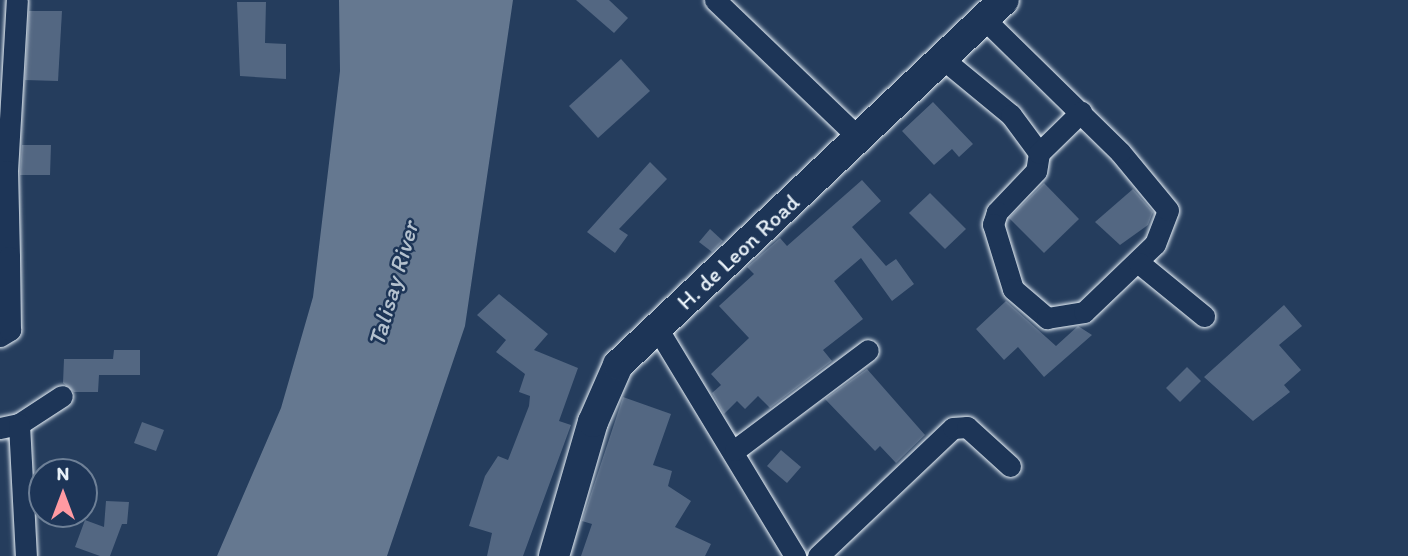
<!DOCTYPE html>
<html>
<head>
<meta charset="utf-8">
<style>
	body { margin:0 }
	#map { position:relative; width:1408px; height:556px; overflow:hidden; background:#253d5d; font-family:Itim,sans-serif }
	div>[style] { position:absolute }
	.water>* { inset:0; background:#657890 }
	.building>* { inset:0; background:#536782 }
	.roads { filter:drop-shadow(0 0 2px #e8f1f8) drop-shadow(0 0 2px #e8f1f8) }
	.street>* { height:21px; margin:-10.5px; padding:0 10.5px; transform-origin:10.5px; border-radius:10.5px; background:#1d3557 }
	.secondary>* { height:30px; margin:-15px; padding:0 15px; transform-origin:15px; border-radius:15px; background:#1d3557 }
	span { translate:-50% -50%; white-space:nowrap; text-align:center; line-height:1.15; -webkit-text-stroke:5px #1d3557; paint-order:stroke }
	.street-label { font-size:23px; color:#e8f1f8 }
	.water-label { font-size:24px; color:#b4c1ce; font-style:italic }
	.north { position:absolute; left:28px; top:458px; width:70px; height:70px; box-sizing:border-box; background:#1d3557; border:2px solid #6e8097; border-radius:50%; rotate:0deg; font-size:19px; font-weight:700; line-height:28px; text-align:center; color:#e8f1f8 }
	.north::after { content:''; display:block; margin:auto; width:24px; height:32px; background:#ff9aa2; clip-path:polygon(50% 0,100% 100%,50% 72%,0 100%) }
</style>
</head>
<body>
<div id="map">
	<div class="water">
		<i style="clip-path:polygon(339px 0,513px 0,465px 326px,387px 556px,217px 556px,281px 408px,313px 297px,340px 71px)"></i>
	</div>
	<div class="building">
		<i style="clip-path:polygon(576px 0,609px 0,628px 18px,614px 33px)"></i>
		<i style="clip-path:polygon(237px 2px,266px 2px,265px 43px,286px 44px,286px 79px,240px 76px)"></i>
		<i style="clip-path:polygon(29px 11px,62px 11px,58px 81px,25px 80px)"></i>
		<i style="clip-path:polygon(621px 59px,650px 91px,598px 138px,569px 106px)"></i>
		<i style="clip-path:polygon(933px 102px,973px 144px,959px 157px,952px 149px,934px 165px,902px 131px)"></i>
		<i style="clip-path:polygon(22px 145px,51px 145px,50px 175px,20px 175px)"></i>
		<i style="clip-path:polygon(650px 162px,667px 179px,619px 229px,628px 235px,615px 253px,587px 232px)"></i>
		<i style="clip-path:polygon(862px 180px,881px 201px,852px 227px,886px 266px,896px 259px,914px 284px,892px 301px,861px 258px,834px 281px,863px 319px,823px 350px,832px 361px,770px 408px,758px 396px,745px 409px,737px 401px,724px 414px,712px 393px,721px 385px,711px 374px,749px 338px,719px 306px,754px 274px,747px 267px,780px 238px,787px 246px)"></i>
		<i style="clip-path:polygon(1044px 183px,1079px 219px,1044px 253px,1009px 218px)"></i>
		<i style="clip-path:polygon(1133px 189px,1153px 212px,1148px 225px,1120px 245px,1095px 222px)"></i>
		<i style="clip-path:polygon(930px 193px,966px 229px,945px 249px,909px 213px)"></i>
		<i style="clip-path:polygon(710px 229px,723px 241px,712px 252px,699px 242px)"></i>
		<i style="clip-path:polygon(499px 294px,548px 334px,534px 350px,578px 368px,559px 421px,571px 425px,523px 556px,487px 556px,492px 533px,469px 526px,485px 476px,498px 456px,508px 460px,529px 406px,530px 396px,519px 392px,525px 374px,496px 352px,506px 340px,477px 315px)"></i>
		<i style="clip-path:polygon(1006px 301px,1056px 346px,1078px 326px,1092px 335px,1044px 377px,1018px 347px,1004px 360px,976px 329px)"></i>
		<i style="clip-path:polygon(1284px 305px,1302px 326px,1279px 345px,1301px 370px,1284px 385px,1290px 392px,1253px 421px,1204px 377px)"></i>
		<i style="clip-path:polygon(114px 350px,140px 350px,140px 375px,99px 375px,98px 392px,74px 392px,63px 383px,64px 359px,113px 359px)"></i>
		<i style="clip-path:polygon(1187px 367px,1201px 381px,1180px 402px,1166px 388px)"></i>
		<i style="clip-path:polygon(867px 369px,925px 435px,896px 463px,880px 446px,875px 451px,825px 399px)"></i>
		<i style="clip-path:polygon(623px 397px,671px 414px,653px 465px,672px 471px,668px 486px,691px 501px,675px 527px,711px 544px,705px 556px,581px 556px,592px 524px,582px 521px)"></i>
		<i style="clip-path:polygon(142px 422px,164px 430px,156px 451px,134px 443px)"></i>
		<i style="clip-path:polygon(781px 450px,801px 467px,787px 483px,767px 466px)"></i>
		<i style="clip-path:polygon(106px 501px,129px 502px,127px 524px,122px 524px,110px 556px,100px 556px,75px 547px,85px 520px,104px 527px)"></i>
	</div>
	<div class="roads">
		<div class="street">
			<i style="left:715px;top:0;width:199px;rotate:43.8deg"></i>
			<i style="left:943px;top:59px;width:88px;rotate:39.5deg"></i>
			<i style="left:1011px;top:115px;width:47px;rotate:53.6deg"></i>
			<i style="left:1039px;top:153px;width:18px;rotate:99deg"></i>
			<i style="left:1036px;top:171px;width:57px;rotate:133.6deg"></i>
			<i style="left:997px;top:212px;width:13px;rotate:108deg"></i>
			<i style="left:993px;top:224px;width:68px;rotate:72.9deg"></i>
			<i style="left:1013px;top:289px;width:45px;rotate:40.5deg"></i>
			<i style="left:1047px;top:318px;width:37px;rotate:-9deg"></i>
			<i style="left:1084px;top:312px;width:98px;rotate:-43.8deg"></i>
			<i style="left:1155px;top:244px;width:36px;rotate:-69deg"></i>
			<i style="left:1168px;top:210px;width:75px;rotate:-129.6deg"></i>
			<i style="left:1120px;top:152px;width:190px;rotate:-135.6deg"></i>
			<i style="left:1039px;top:153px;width:59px;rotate:-44.3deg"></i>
			<i style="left:0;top:172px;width:7px;rotate:-8deg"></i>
			<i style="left:7px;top:171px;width:171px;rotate:-86.7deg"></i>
			<i style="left:0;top:258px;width:9px;rotate:-6deg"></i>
			<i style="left:9px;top:257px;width:86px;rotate:-91.3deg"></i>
			<i style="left:1139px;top:263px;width:84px;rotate:39.2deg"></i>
			<i style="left:657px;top:328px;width:267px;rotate:58.8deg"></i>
			<i style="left:0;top:336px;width:12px;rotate:-31deg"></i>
			<i style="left:10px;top:330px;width:73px;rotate:-90.8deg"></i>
			<i style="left:19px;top:424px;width:51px;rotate:-33.1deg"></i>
			<i style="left:0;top:428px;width:19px;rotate:-12deg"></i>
			<i style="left:19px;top:424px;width:132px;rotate:87deg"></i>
			<i style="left:735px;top:450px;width:166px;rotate:-36.9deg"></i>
			<i style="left:818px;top:556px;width:186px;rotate:-43.5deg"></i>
			<i style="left:953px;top:428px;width:14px;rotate:-4deg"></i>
			<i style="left:967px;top:427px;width:58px;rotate:42.2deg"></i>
		</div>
		<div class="secondary">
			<i style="left:554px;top:556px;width:140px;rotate:-73.8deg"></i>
			<i style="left:593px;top:422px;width:62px;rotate:-66.3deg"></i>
			<i style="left:618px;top:365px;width:531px;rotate:-43.4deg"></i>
		</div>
	</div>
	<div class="street-label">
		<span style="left:738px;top:252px;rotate:-43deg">H. de Leon Road</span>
	</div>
	<div class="water-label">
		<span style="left:393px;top:284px;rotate:-74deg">Talisay River</span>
	</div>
	<div class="north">N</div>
</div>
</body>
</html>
